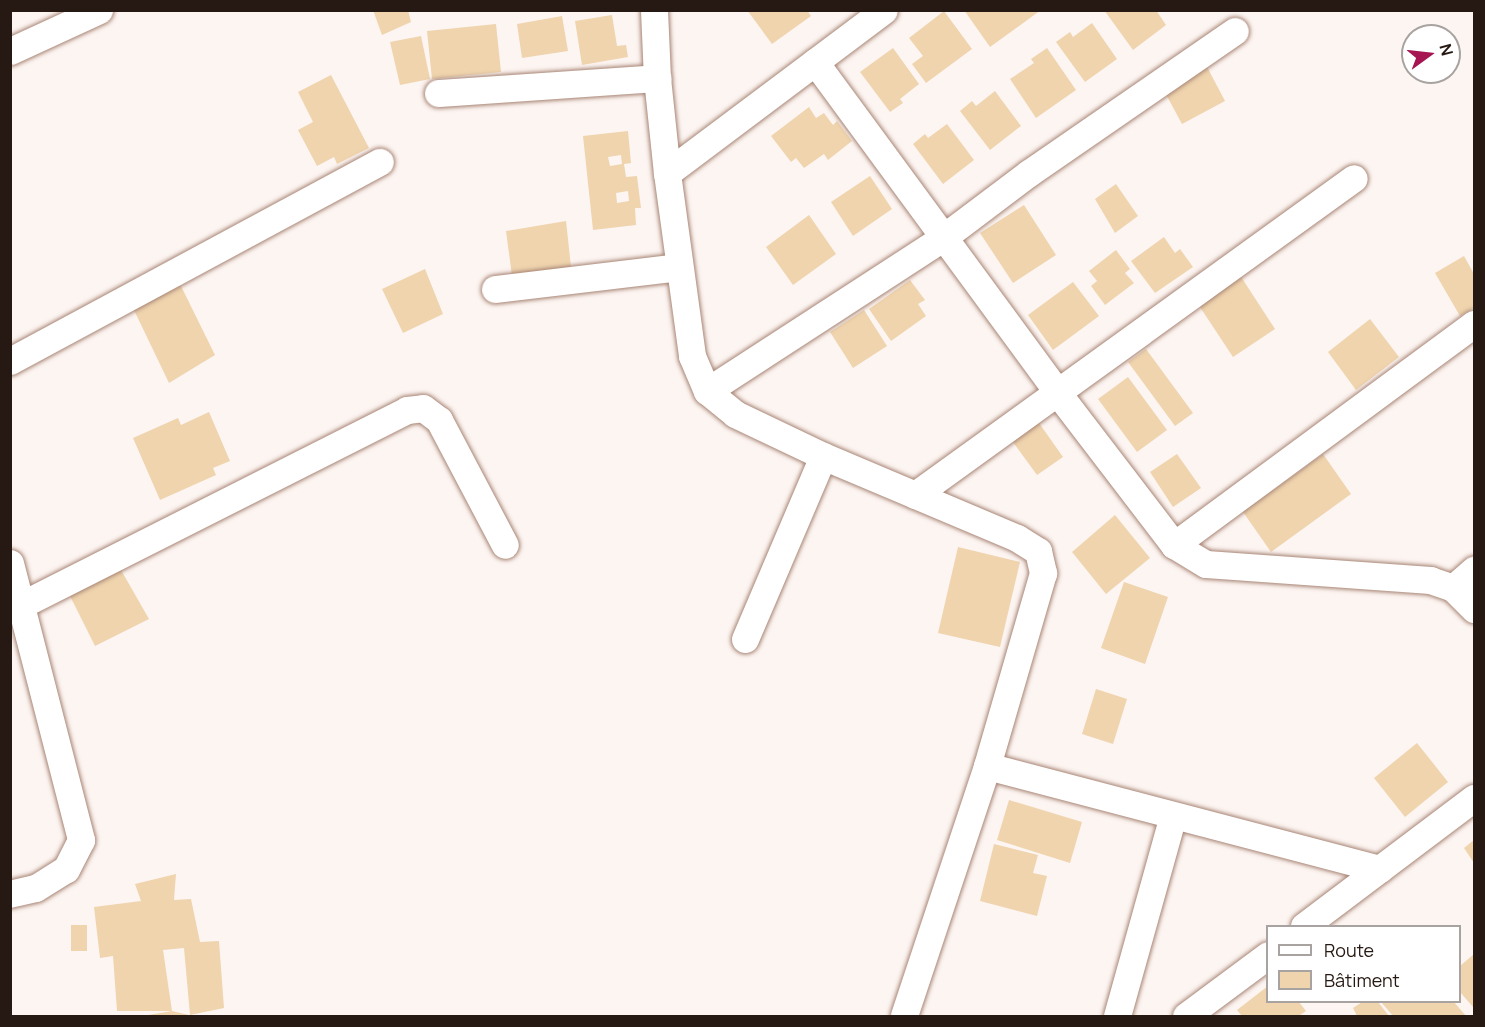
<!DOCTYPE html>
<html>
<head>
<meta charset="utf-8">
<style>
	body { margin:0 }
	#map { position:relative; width:1485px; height:1027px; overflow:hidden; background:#fdf5f2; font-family:Manrope,sans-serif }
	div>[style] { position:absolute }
	.building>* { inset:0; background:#efd4ae }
	.roads { filter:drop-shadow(0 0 2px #a88575) drop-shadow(0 0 2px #a88575) }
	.minor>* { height:27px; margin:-13.5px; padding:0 13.5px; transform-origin:13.5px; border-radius:13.5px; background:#fff }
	span { translate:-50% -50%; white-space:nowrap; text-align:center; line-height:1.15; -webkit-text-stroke:4.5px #fff; paint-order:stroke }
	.frame { position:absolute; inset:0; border:12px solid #261812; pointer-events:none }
	.legend { position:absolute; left:1266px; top:925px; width:195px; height:78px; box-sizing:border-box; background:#fff; border:2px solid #a8a3a0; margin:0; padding:8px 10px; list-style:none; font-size:18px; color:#261812 }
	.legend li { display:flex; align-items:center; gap:12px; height:30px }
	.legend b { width:30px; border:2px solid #a8a3a0 }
	.north { position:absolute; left:1401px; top:24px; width:60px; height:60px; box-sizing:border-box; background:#fff; border:2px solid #a8a3a0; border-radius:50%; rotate:75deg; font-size:16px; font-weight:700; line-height:24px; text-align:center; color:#261812 }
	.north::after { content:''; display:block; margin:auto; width:21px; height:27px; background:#a61451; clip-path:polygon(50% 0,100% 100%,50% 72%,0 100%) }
</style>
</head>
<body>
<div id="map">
	<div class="building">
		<i style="clip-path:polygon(373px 10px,408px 10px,411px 22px,382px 35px)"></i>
		<i style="clip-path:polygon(747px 10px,807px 10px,811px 16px,772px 44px)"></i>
		<i style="clip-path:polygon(964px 10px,1041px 10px,990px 47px)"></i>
		<i style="clip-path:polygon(1104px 10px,1156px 10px,1166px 25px,1133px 50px)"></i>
		<i style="clip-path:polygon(944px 11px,972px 49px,926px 83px,912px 64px,923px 56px,909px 38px)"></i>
		<i style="clip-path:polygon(612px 15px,617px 46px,626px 45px,628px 57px,582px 65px,575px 21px)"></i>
		<i style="clip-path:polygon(562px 16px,568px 51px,522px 58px,517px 24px)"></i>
		<i style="clip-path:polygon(1092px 23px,1117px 59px,1085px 82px,1056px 42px,1070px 32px,1073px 37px)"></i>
		<i style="clip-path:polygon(496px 24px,501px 72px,432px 79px,427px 31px)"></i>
		<i style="clip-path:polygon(421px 36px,430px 79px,400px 85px,390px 42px)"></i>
		<i style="clip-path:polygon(893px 48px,919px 84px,900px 99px,903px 103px,890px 112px,860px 72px)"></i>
		<i style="clip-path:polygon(1047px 48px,1076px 90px,1036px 118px,1010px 79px,1034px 63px,1031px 59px)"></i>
		<i style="clip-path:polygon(1205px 63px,1225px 101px,1182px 124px,1162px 87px)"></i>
		<i style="clip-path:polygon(331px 75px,369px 148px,337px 164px,334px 157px,317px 166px,298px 130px,313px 122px,298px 92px)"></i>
		<i style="clip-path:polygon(995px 91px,1021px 126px,990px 150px,960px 111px,972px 101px,976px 106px)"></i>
		<i style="clip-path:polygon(809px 107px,816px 118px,824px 113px,833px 125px,837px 121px,852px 141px,828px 160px,824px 154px,804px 168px,796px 158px,791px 162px,771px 136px)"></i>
		<i style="clip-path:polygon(947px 124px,974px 160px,943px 184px,913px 144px,925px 134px,928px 138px)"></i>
		<i style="clip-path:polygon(evenodd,628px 131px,631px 163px,624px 164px,626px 177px,637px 176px,641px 208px,635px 208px,636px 225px,593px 230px,583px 136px,628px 131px,621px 155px,622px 164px,610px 166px,608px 157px,621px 155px,628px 131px,628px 191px,629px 201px,617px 203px,616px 193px,628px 191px)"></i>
		<i style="clip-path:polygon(870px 176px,892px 209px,853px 236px,831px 202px)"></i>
		<i style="clip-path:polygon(1116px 184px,1138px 216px,1115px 233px,1095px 199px)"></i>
		<i style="clip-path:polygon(1024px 205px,1056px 255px,1013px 283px,980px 233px)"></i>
		<i style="clip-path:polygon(809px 215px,836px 254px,793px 285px,766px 247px)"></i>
		<i style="clip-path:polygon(566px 221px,571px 267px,512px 276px,506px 231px)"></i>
		<i style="clip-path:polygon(1164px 237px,1175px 253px,1180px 249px,1193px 267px,1155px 293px,1131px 261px)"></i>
		<i style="clip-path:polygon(1116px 250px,1130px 269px,1125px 273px,1134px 283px,1105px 305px,1091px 286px,1097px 281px,1089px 271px)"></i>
		<i style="clip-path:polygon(1464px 256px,1474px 274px,1474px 308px,1460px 316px,1435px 273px)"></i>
		<i style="clip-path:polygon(425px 269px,443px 314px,403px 333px,382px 289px)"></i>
		<i style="clip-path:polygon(1236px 269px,1275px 329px,1233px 357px,1194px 298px)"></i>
		<i style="clip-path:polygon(178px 280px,215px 355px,169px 383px,133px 308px)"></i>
		<i style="clip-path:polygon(910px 280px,925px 300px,918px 304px,926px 316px,891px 341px,869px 309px)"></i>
		<i style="clip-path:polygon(1073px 282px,1099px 316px,1053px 350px,1028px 315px)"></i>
		<i style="clip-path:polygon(864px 310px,887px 346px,853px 368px,830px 332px)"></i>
		<i style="clip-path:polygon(1370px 319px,1399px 357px,1356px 390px,1328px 352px)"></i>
		<i style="clip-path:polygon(1146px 349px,1193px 413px,1175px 426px,1128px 362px)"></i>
		<i style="clip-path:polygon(1128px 377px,1167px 430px,1137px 452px,1098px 399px)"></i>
		<i style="clip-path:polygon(209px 412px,230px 461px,213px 468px,216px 475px,160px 500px,133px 438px,178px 418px,181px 425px)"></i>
		<i style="clip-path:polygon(1039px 423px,1063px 457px,1037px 475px,1013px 442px)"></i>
		<i style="clip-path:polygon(1177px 454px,1201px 488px,1173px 507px,1150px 472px)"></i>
		<i style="clip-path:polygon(1323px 454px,1351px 494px,1271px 552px,1243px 512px)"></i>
		<i style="clip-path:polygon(1115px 515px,1150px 558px,1106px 594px,1072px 552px)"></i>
		<i style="clip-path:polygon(958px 547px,1020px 562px,1000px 647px,938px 633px)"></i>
		<i style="clip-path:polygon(121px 570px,149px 619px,95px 646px,70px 596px)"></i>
		<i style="clip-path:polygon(1124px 582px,1168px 597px,1145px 664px,1101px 648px)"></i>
		<i style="clip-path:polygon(1096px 689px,1127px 699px,1113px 744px,1082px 734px)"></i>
		<i style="clip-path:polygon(1417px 743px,1448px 782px,1405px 817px,1374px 778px)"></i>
		<i style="clip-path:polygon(1009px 800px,1082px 822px,1070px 863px,997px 840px)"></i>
		<i style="clip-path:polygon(1474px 840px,1474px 863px,1464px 848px)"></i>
		<i style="clip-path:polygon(994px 844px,1038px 855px,1033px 873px,1047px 876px,1037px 916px,980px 901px)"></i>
		<i style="clip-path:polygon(176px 874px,174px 900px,191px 899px,200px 942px,219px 941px,224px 1008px,190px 1015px,184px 948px,163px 950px,172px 1011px,117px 1011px,113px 956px,100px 958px,94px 907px,141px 901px,135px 884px)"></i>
		<i style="clip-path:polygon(71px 925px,87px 925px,87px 951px,71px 951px)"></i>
		<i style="clip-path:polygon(1474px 954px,1474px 1005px,1473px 1007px,1460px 992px,1460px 966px)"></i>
		<i style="clip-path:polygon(1268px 986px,1268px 1002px,1299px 1002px,1306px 1011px,1299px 1016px,1242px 1016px,1237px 1010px)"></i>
		<i style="clip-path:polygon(1362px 1002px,1378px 1002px,1389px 1016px,1357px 1016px,1353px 1008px)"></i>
		<i style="clip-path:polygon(1381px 1002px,1454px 1002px,1466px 1016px,1393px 1016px)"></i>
		<i style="clip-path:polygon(172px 1011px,193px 1016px,148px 1016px,148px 1015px)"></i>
	</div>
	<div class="roads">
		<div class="minor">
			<i style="left:654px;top:10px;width:68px;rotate:87.5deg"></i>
			<i style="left:657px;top:78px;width:96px;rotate:84deg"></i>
			<i style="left:667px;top:173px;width:185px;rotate:82.2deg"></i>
			<i style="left:692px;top:356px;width:38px;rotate:67deg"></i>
			<i style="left:707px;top:391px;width:36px;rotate:39deg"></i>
			<i style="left:735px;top:414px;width:98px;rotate:25.5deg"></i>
			<i style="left:823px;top:456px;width:211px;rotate:22.9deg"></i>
			<i style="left:1017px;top:538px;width:25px;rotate:32deg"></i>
			<i style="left:1038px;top:551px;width:23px;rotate:77deg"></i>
			<i style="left:1043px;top:573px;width:201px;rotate:106.2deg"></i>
			<i style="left:987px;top:766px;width:263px;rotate:108.4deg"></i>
			<i style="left:10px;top:51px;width:98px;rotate:-24.7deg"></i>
			<i style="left:815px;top:62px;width:409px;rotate:53.7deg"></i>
			<i style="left:1057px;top:392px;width:193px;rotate:52.6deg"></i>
			<i style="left:1174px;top:545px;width:37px;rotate:31deg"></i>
			<i style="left:1206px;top:564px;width:225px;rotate:4.1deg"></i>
			<i style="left:1430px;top:580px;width:24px;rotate:19deg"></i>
			<i style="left:1453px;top:588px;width:30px;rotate:45deg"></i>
			<i style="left:438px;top:93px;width:220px;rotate:-3.9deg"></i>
			<i style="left:667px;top:173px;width:271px;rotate:-36.9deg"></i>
			<i style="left:495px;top:289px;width:185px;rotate:-6.8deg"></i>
			<i style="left:10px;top:361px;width:420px;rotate:-28.3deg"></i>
			<i style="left:707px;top:391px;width:283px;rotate:-33deg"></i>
			<i style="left:944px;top:237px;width:106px;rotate:-37deg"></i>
			<i style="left:1029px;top:173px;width:250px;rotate:-34.6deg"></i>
			<i style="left:915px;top:495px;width:541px;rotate:-35.83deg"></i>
			<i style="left:1174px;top:545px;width:373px;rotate:-36.4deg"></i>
			<i style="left:10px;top:563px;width:286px;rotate:75.6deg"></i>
			<i style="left:81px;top:840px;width:33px;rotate:117deg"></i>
			<i style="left:66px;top:869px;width:36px;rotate:148deg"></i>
			<i style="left:35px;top:888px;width:26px;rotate:167deg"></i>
			<i style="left:1453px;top:588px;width:28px;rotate:-41deg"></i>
			<i style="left:21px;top:605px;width:432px;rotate:-26.8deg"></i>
			<i style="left:407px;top:410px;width:16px;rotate:-7deg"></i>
			<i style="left:423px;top:408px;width:20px;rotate:37deg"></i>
			<i style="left:439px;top:420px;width:141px;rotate:62.2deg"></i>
			<i style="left:745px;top:639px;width:199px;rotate:-66.9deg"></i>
			<i style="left:987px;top:766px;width:406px;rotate:14.7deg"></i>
			<i style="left:1304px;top:926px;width:213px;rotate:-37deg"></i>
			<i style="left:1117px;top:1016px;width:208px;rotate:-74.4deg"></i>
			<i style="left:1186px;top:1016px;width:102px;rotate:-36.6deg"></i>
		</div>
	</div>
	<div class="frame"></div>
	<ul class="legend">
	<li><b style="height:8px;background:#fff"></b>Route</li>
	<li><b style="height:16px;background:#efd4ae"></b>Bâtiment</li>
	</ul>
	<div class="north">N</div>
</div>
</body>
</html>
